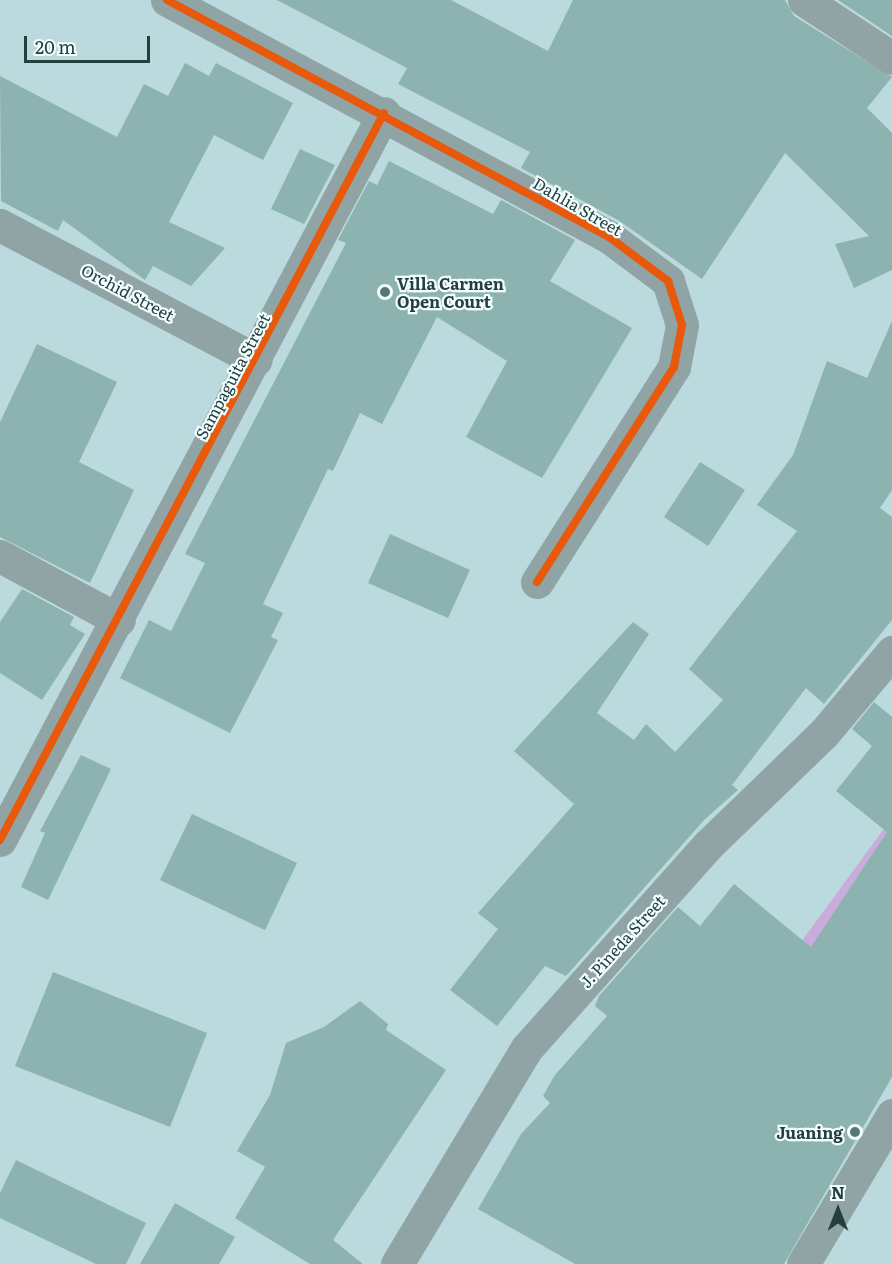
<!DOCTYPE html>
<html>
<head>
<meta charset="utf-8">
<style>
	body { margin:0 }
	#map { position:relative; width:892px; height:1264px; overflow:hidden; background:#badadd; font-family:Literata,serif }
	div>[style] { position:absolute }
	.stream>* { height:12px; margin:-6px; padding:0 6px; transform-origin:6px; border-radius:6px; background:#c9abdc }
	.building>* { inset:0; background:#8cb3b0 }
	.minor>* { height:33px; margin:-16.5px; padding:0 16.5px; transform-origin:16.5px; border-radius:16.5px; background:#90a4a5 }
	.cycleway>* { height:8px; margin:-4px; padding:0 4px; transform-origin:4px; border-radius:4px; background:#e8590c }
	.dots>* { width:16px; height:16px; translate:-50% -50%; box-sizing:border-box; border:3px solid #f3feff; border-radius:50% }
	span { translate:-50% -50%; white-space:nowrap; text-align:center; line-height:1.15; -webkit-text-stroke:4.5px #f3feff; paint-order:stroke }
	.street-label { font-size:16px; color:#253e3f }
	.poi-label { font-size:16px; color:#253e3f; font-weight:700 }
	.left { translate:0 -50%; text-align:left }
	.right { translate:-100% -50%; text-align:right }
	.north { position:absolute; left:808px; top:1180px; width:60px; height:60px; -webkit-text-stroke:4px #f3feff; paint-order:stroke; rotate:0deg; font-size:16px; font-weight:700; line-height:24px; text-align:center; color:#253e3f }
	.north::after { content:''; display:block; margin:auto; width:21px; height:27px; background:#253e3f; clip-path:polygon(50% 0,100% 100%,50% 72%,0 100%) }
	.scale { position:absolute; left:24px; top:36px; width:126px; height:27px; box-sizing:border-box; border:3px solid #253e3f; border-top:0; padding-left:8px; font-size:18px; line-height:21px; white-space:nowrap; color:#253e3f; -webkit-text-stroke:4px #f3feff; paint-order:stroke }
</style>
</head>
<body>
<div id="map">
	<div class="stream">
		<i style="left:799px;top:955px;width:157px;rotate:-53.8deg"></i>
	</div>
	<div class="building">
		<i style="clip-path:polygon(277px 0,451px 0,548px 51px,573px 0,785px 0,794px 16px,892px 77px,867px 108px,892px 133px,892px 270px,854px 288px,835px 244px,869px 236px,785px 153px,702px 279px,618px 220px,521px 168px,530px 152px,398px 84px,407px 68px)"></i>
		<i style="clip-path:polygon(838px 0,892px 0,892px 36px)"></i>
		<i style="clip-path:polygon(185px 63px,209px 76px,216px 63px,293px 103px,263px 160px,214px 135px,169px 222px,225px 248px,191px 286px,153px 266px,145px 280px,63px 220px,58px 231px,1px 201px,0 76px,117px 137px,144px 84px,168px 96px)"></i>
		<i style="clip-path:polygon(300px 149px,335px 165px,304px 224px,271px 209px)"></i>
		<i style="clip-path:polygon(389px 161px,493px 214px,501px 200px,575px 240px,550px 281px,632px 328px,542px 478px,466px 437px,507px 361px,437px 317px,382px 424px,360px 413px,333px 471px,328px 469px,263px 604px,283px 613px,271px 637px,278px 640px,230px 733px,120px 678px,149px 620px,171px 631px,205px 563px,185px 554px,346px 243px,338px 240px,369px 181px,377px 185px)"></i>
		<i style="clip-path:polygon(892px 321px,892px 490px,880px 508px,892px 517px,892px 620px,824px 704px,806px 688px,732px 785px,738px 790px,705px 819px,566px 976px,545px 966px,497px 1026px,450px 990px,498px 929px,478px 913px,574px 804px,514px 751px,633px 622px,649px 634px,597px 713px,634px 740px,646px 724px,675px 752px,723px 700px,689px 669px,797px 531px,757px 505px,793px 455px,827px 361px,867px 378px)"></i>
		<i style="clip-path:polygon(37px 344px,117px 382px,79px 462px,134px 490px,90px 583px,0 537px,0 422px)"></i>
		<i style="clip-path:polygon(700px 462px,745px 490px,708px 546px,664px 517px)"></i>
		<i style="clip-path:polygon(390px 534px,470px 570px,448px 618px,368px 583px)"></i>
		<i style="clip-path:polygon(22px 589px,74px 617px,70px 625px,85px 634px,42px 700px,0 673px,0 622px)"></i>
		<i style="clip-path:polygon(874px 702px,892px 717px,892px 1077px,784px 1264px,575px 1264px,478px 1209px,521px 1134px,550px 1103px,543px 1096px,555px 1075px,607px 1016px,595px 1006px,599px 996px,678px 907px,700px 926px,734px 884px,811px 947px,887px 832px,836px 791px,872px 746px,852px 729px)"></i>
		<i style="clip-path:polygon(81px 755px,111px 769px,48px 900px,21px 887px,45px 833px,40px 831px)"></i>
		<i style="clip-path:polygon(192px 814px,297px 863px,265px 930px,160px 880px)"></i>
		<i style="clip-path:polygon(53px 972px,207px 1033px,170px 1127px,15px 1066px)"></i>
		<i style="clip-path:polygon(360px 1001px,388px 1024px,386px 1030px,446px 1070px,333px 1240px,363px 1264px,310px 1264px,235px 1218px,265px 1167px,237px 1151px,270px 1095px,286px 1043px,324px 1027px)"></i>
		<i style="clip-path:polygon(16px 1160px,146px 1223px,126px 1264px,96px 1264px,0 1218px,0 1193px)"></i>
		<i style="clip-path:polygon(175px 1203px,235px 1237px,219px 1264px,140px 1264px)"></i>
	</div>
	<div class="minor">
		<i style="left:167px;top:0;width:502px;rotate:28.2deg"></i>
		<i style="left:609px;top:237px;width:74px;rotate:36.7deg"></i>
		<i style="left:668px;top:281px;width:46px;rotate:72.3deg"></i>
		<i style="left:682px;top:325px;width:43px;rotate:100.8deg"></i>
		<i style="left:674px;top:367px;width:255px;rotate:122.5deg"></i>
		<i style="left:804px;top:0;width:105px;rotate:33.4deg"></i>
		<i style="left:0;top:225px;width:289px;rotate:27.8deg"></i>
		<i style="left:0;top:556px;width:135px;rotate:28.3deg"></i>
		<i style="left:0;top:840px;width:822px;rotate:-62.16deg"></i>
		<i style="left:397px;top:1264px;width:252px;rotate:-59deg"></i>
		<i style="left:527px;top:1048px;width:272px;rotate:-48.3deg"></i>
		<i style="left:708px;top:845px;width:161px;rotate:-44deg"></i>
		<i style="left:824px;top:733px;width:106px;rotate:-50deg"></i>
		<i style="left:803px;top:1264px;width:174px;rotate:-59.1deg"></i>
	</div>
	<div class="cycleway">
		<i style="left:167px;top:0;width:502px;rotate:28.2deg"></i>
		<i style="left:609px;top:237px;width:74px;rotate:36.7deg"></i>
		<i style="left:668px;top:281px;width:46px;rotate:72.3deg"></i>
		<i style="left:682px;top:325px;width:43px;rotate:100.8deg"></i>
		<i style="left:674px;top:367px;width:255px;rotate:122.5deg"></i>
		<i style="left:0;top:840px;width:822px;rotate:-62.16deg"></i>
	</div>
	<div class="dots">
		<i style="left:385px;top:292px;background:#597576"></i>
		<i style="left:855px;top:1132px;background:#597576"></i>
	</div>
	<div class="street-label">
		<span style="left:578px;top:206px;rotate:30deg">Dahlia Street</span>
		<span style="left:128px;top:292px;rotate:28deg">Orchid Street</span>
		<span style="left:232px;top:376px;rotate:-62deg">Sampaguita Street</span>
		<span style="left:622px;top:941px;rotate:-48deg">J. Pineda Street</span>
	</div>
	<div class="poi-label">
		<span class="left" style="left:397px;top:292px">Villa Carmen<br>Open Court</span>
		<span class="right" style="left:843px;top:1132px">Juaning</span>
	</div>
	<div class="north">N</div>
	<div class="scale">20 m</div>
</div>
</body>
</html>
